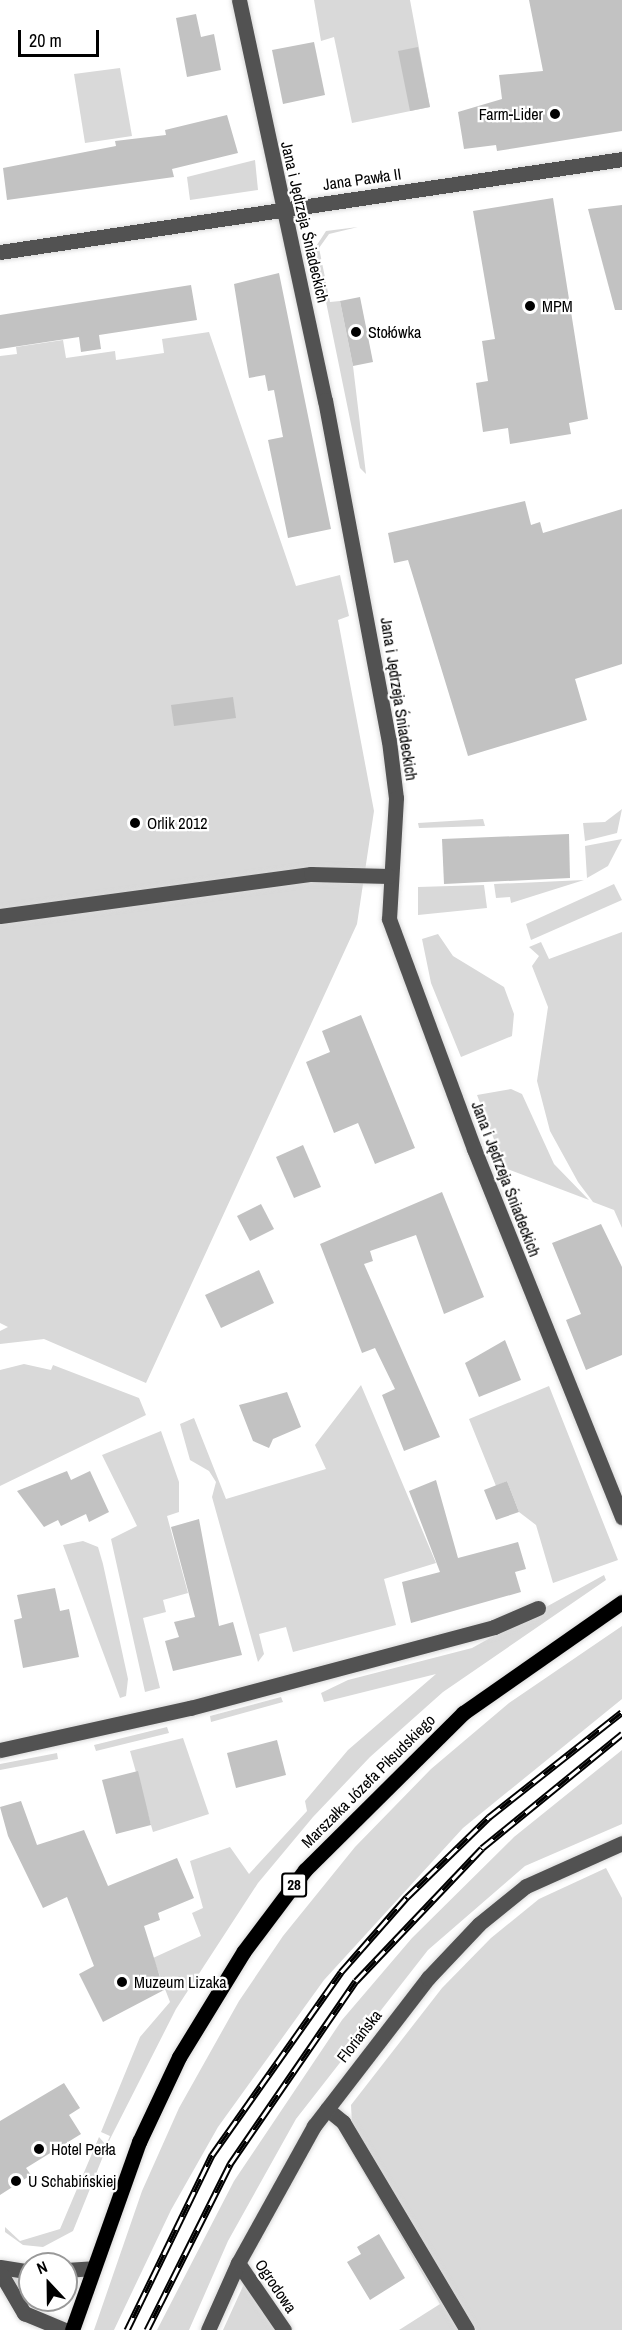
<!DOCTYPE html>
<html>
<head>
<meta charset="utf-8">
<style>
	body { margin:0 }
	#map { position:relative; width:622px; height:2330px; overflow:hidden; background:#fff; font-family:"Archivo Narrow",sans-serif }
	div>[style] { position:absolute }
	.green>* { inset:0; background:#d9d9d9 }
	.building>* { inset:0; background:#c2c2c2 }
	.roads { filter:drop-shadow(0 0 2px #dbdbdb) drop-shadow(0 0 2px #dbdbdb) }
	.minor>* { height:15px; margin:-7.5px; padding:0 7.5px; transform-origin:7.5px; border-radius:7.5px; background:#525252 }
	.major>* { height:15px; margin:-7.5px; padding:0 7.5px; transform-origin:7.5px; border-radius:7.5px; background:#000 }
	.rail>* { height:7px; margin-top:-3.5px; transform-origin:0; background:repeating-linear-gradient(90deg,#fff 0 14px,#000 0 28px); box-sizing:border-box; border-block:2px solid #000 }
	.dots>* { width:16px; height:16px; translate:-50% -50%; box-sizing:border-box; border:3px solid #fff; border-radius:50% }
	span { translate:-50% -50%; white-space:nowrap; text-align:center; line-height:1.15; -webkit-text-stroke:4.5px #fff; paint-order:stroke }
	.shield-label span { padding:2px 4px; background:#fff; border:2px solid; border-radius:4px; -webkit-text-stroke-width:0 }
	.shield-label { font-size:15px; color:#000; font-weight:700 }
	.poi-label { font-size:16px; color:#000 }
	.right { translate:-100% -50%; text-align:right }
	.left { translate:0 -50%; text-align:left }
	.street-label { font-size:16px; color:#000 }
	.north { position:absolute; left:18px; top:2252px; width:60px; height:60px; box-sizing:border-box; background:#fff; border:2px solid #999; border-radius:50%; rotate:338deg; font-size:16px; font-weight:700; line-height:24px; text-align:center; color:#000 }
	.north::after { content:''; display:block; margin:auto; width:21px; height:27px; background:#000; clip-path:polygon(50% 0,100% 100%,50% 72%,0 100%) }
	.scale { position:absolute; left:18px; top:30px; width:81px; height:27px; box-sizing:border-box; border:3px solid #000; border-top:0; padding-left:8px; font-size:18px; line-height:21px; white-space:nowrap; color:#000; -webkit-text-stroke:4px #fff; paint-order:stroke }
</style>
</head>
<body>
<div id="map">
	<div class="green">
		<i style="clip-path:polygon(314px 0,410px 0,430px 107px,352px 123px,334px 37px,321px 41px)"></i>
		<i style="clip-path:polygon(120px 68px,132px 136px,85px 143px,74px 74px)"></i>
		<i style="clip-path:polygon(255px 160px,258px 190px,190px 200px,187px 177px)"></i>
		<i style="clip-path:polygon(358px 227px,329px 234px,319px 248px,330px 302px,340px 301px,353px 366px,366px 474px,360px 468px,315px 248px,326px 231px)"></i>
		<i style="clip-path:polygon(209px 332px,296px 586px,340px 575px,349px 616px,338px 620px,374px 811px,357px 924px,146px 1383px,44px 1339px,0 1344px,0 1331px,8px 1327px,0 1323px,0 356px,17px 354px,16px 347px,63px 340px,66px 358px,115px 351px,116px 360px,164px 353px,162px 339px)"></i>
		<i style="clip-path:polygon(622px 809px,617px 833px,585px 841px,583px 823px,605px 822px)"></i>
		<i style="clip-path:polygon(483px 819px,485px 826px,419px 828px,418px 823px)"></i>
		<i style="clip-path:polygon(622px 839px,608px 866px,587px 878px,585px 846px)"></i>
		<i style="clip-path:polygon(584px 880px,511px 903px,510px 897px,496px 898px,494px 884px)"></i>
		<i style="clip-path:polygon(614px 884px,622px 900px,531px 940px,526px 924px)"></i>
		<i style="clip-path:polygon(484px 885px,487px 908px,418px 915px,418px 887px)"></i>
		<i style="clip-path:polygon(622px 932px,622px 1228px,614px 1210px,593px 1202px,578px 1182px,550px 1131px,537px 1081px,548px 1007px,532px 966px,539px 956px,529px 947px,541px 942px,549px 959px)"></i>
		<i style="clip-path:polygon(438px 934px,453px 956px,504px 987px,514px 1014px,512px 1036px,461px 1057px,431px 983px,422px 939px)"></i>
		<i style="clip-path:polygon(511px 1089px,522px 1094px,554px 1164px,589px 1200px,505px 1168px,477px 1095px)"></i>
		<i style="clip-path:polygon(24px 1364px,51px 1370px,53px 1365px,139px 1398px,146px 1415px,0 1486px,0 1370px)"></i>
		<i style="clip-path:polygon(361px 1385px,436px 1563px,384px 1579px,396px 1625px,293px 1652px,286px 1627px,259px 1634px,264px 1654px,258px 1662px,212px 1497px,216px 1482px,209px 1471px,190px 1460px,180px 1424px,194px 1418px,226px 1499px,326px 1469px,315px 1445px)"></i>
		<i style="clip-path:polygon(549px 1386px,618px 1560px,553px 1583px,536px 1525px,519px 1512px,507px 1481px,496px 1486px,469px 1419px)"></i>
		<i style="clip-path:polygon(161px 1431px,179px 1482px,179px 1512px,167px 1516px,188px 1593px,163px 1600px,166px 1612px,143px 1618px,160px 1688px,145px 1692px,111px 1539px,137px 1526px,102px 1455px)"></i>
		<i style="clip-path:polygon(83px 1541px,98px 1547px,103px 1564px,128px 1679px,126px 1696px,120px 1698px,63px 1545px)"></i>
		<i style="clip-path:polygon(604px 1575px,606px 1580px,443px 1692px,370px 1757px,313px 1817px,258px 1883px,176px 2009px,110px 2139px,73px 2231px,43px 2247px,23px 2245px,5px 2232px,5px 2227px,20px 2241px,60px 2229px,99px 2137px,106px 2145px,110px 2136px,101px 2132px,140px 2037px,170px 2002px,153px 1958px,201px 1936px,192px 1913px,203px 1908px,190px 1861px,230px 1847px,249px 1874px,307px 1811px,305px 1801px,348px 1750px,436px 1674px,324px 1702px,321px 1693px,348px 1680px,472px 1648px)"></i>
		<i style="clip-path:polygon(622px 1626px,622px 1699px,463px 1828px,324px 1980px,218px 2127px,171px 2210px,114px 2330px,94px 2330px,142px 2191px,179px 2108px,239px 2001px,283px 1936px,355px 1847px,431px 1769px,509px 1703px)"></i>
		<i style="clip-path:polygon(281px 1697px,283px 1702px,211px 1722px,210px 1716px)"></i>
		<i style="clip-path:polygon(167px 1727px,169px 1733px,96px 1751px,94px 1745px)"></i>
		<i style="clip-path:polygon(183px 1738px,209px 1814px,153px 1832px,130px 1751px)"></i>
		<i style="clip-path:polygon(622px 1750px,622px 1824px,525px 1866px,428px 1950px,296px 2119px,228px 2241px,189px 2330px,157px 2330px,234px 2181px,342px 2020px,412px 1938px,514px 1837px)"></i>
		<i style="clip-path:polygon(57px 1753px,58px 1759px,0 1770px,0 1764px)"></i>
		<i style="clip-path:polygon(606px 1868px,622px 1898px,622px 2330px,476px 2330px,352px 2124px,351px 2105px,442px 1988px,491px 1938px,539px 1899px)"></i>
		<i style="clip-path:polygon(341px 2134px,405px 2239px,460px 2330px,399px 2330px,440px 2304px)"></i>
		<i style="clip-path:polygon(4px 2273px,30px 2281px,30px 2300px,56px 2300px,30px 2301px)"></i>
		<i style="clip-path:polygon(244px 2284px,276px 2330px,223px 2330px)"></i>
	</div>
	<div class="building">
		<i style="clip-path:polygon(529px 0,622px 0,622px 131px,497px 151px,496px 145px,464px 149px,458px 112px,502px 99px,499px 75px,543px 71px)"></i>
		<i style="clip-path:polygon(196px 14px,201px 37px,214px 34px,221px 70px,187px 77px,176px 18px)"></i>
		<i style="clip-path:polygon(314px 42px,325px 95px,283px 104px,272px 50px)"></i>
		<i style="clip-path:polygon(418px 47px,430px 107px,410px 111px,398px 51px)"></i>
		<i style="clip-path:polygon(227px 115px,238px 153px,172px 169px,174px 177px,7px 200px,3px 168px,116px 146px,115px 141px,166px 135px,165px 130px)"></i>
		<i style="clip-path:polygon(553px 198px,588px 419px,569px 423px,571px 434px,510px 444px,508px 428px,483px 432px,476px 383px,488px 381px,482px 341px,495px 339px,473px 211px)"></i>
		<i style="clip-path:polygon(622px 205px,622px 310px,615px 310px,588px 209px)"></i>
		<i style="clip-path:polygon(279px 273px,331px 529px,288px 538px,268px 440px,283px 437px,274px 390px,268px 391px,265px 375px,249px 378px,234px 284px)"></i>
		<i style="clip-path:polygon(191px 285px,197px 320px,99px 335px,101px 349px,81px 352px,79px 337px,0 349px,0 315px)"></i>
		<i style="clip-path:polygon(360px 297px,373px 362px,353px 366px,340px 301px)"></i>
		<i style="clip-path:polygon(525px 501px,531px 525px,540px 522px,543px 533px,622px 509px,622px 664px,575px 679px,587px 720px,468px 756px,408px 560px,394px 563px,388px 533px)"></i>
		<i style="clip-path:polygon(233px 697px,236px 718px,174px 726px,171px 705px)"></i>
		<i style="clip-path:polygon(569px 834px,570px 878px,444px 884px,442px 839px)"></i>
		<i style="clip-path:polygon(361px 1015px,415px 1148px,375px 1164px,358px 1123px,334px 1133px,306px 1062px,330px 1052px,322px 1031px)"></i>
		<i style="clip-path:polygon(303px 1145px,321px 1187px,294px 1198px,276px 1157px)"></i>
		<i style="clip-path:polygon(442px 1192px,484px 1297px,444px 1314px,416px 1235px,370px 1251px,373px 1261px,364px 1264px,440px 1437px,404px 1451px,382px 1395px,395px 1389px,375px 1348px,362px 1353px,320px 1244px)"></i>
		<i style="clip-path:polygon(261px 1204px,274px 1229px,250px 1241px,237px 1216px)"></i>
		<i style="clip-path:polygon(601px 1224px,622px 1267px,622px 1355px,586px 1370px,566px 1320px,581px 1314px,552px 1243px)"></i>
		<i style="clip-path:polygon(259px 1270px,274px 1303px,221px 1328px,205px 1295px)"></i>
		<i style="clip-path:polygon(505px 1340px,521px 1380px,479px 1397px,465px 1363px)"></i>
		<i style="clip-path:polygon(287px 1392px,301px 1427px,273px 1439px,269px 1448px,253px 1441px,239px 1405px)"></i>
		<i style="clip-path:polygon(67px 1471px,71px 1480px,90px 1471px,109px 1512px,89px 1522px,86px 1514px,61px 1526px,58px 1520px,44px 1527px,17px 1491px)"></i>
		<i style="clip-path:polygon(436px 1480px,458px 1558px,518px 1542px,526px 1569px,515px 1572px,521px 1592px,411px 1623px,402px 1582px,440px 1572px,409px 1491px)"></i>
		<i style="clip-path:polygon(507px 1481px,519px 1512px,496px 1520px,484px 1490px)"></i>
		<i style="clip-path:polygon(199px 1519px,219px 1626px,233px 1622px,242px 1655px,173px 1671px,165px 1641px,179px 1637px,174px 1622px,195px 1617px,171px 1527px)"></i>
		<i style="clip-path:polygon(55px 1588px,60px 1611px,69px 1609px,79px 1657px,23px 1668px,14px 1620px,22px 1618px,17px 1595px)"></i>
		<i style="clip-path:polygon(277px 1740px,286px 1775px,236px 1788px,227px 1753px)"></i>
		<i style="clip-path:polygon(138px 1771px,151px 1825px,116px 1834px,102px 1780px)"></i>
		<i style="clip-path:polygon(21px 1801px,37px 1845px,84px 1830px,108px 1886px,177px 1858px,194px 1898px,158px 1913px,160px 1920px,144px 1926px,164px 1990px,103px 2022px,79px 1974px,94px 1966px,67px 1897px,43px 1908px,8px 1836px,0 1807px)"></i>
		<i style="clip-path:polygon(64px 2083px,80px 2108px,69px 2115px,81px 2134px,26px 2168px,31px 2175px,0 2195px,0 2121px)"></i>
		<i style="clip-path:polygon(379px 2234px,405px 2278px,370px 2300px,347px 2262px,361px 2254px,357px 2247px)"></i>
	</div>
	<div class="roads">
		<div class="minor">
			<i style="left:239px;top:0;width:409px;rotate:77.9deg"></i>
			<i style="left:325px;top:400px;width:347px;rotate:79.4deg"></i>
			<i style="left:389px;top:741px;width:57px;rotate:83deg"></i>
			<i style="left:396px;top:798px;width:121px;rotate:93.3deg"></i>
			<i style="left:389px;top:919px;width:245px;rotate:69.7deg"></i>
			<i style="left:474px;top:1149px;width:397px;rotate:68.1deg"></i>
			<i style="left:0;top:252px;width:629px;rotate:-8.5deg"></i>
			<i style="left:0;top:916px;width:314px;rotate:-7.7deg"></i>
			<i style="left:311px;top:874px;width:78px;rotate:1.5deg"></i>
			<i style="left:0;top:1750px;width:195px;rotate:-12.5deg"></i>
			<i style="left:190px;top:1708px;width:315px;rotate:-14.9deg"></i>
			<i style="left:494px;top:1627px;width:48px;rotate:-23.4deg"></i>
			<i style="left:327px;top:2109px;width:21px;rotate:39deg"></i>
			<i style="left:343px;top:2122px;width:242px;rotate:59.2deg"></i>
			<i style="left:238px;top:2263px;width:81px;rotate:55.5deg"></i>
			<i style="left:0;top:2267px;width:30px;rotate:9deg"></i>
			<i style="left:66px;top:2270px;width:27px;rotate:-4deg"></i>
			<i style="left:0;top:2272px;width:48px;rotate:59.7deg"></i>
			<i style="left:24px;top:2313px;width:44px;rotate:22.5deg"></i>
			<i style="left:208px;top:2330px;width:73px;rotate:-65.9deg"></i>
			<i style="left:238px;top:2263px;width:157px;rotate:-61deg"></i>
			<i style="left:314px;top:2126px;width:187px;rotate:-52.4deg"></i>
			<i style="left:428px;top:1978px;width:74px;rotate:-46.6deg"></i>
			<i style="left:479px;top:1924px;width:60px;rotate:-39deg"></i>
			<i style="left:526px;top:1886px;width:105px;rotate:-24.1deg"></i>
		</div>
		<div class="major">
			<i style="left:72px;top:2330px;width:200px;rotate:-70.4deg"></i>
			<i style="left:139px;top:2142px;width:94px;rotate:-64.8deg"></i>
			<i style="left:179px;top:2057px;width:124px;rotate:-58.5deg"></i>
			<i style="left:244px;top:1951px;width:101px;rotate:-53deg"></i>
			<i style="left:305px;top:1870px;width:223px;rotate:-44.8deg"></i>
			<i style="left:463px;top:1713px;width:194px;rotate:-34.9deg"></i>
		</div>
	</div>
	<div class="rail">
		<i style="left:127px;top:2330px;width:195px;rotate:-64.1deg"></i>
		<i style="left:212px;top:2155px;width:224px;rotate:-54.8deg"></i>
		<i style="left:341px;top:1972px;width:100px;rotate:-48.7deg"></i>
		<i style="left:407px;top:1897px;width:115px;rotate:-44.3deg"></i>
		<i style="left:489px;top:1817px;width:169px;rotate:-38.3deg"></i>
		<i style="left:147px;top:2330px;width:186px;rotate:-63.4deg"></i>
		<i style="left:230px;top:2164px;width:222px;rotate:-55.5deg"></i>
		<i style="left:356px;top:1981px;width:183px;rotate:-46.5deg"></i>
		<i style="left:482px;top:1848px;width:181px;rotate:-39.2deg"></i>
	</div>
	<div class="dots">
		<i style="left:555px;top:114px;background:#000"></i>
		<i style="left:530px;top:306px;background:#000"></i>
		<i style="left:356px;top:332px;background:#000"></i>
		<i style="left:135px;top:823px;background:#000"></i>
		<i style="left:122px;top:1982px;background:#000"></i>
		<i style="left:39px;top:2149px;background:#000"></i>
		<i style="left:16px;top:2181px;background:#000"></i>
	</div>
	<div class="shield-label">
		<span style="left:294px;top:1885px">28</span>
	</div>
	<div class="poi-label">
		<span class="right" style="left:543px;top:114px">Farm-Lider</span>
		<span class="left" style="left:542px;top:306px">MPM</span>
		<span class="left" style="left:368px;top:332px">Stołówka</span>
		<span class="left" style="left:147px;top:823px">Orlik 2012</span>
		<span class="left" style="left:134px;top:1982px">Muzeum Lizaka</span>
		<span class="left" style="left:51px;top:2149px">Hotel Perła</span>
		<span class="left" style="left:28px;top:2181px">U Schabińskiej</span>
	</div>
	<div class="street-label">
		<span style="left:362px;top:179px;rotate:-8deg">Jana Pawła II</span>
		<span style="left:305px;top:222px;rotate:77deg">Jana i Jędrzeja Śniadeckich</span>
		<span style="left:399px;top:699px;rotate:81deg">Jana i Jędrzeja Śniadeckich</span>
		<span style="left:506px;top:1179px;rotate:69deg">Jana i Jędrzeja Śniadeckich</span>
		<span style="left:368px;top:1781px;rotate:-45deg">Marszałka Józefa Piłsudskiego</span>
		<span style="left:359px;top:2036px;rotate:-52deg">Floriańska</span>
		<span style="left:276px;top:2286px;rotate:56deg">Ogrodowa</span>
	</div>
	<div class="north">N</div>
	<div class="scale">20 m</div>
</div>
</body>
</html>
